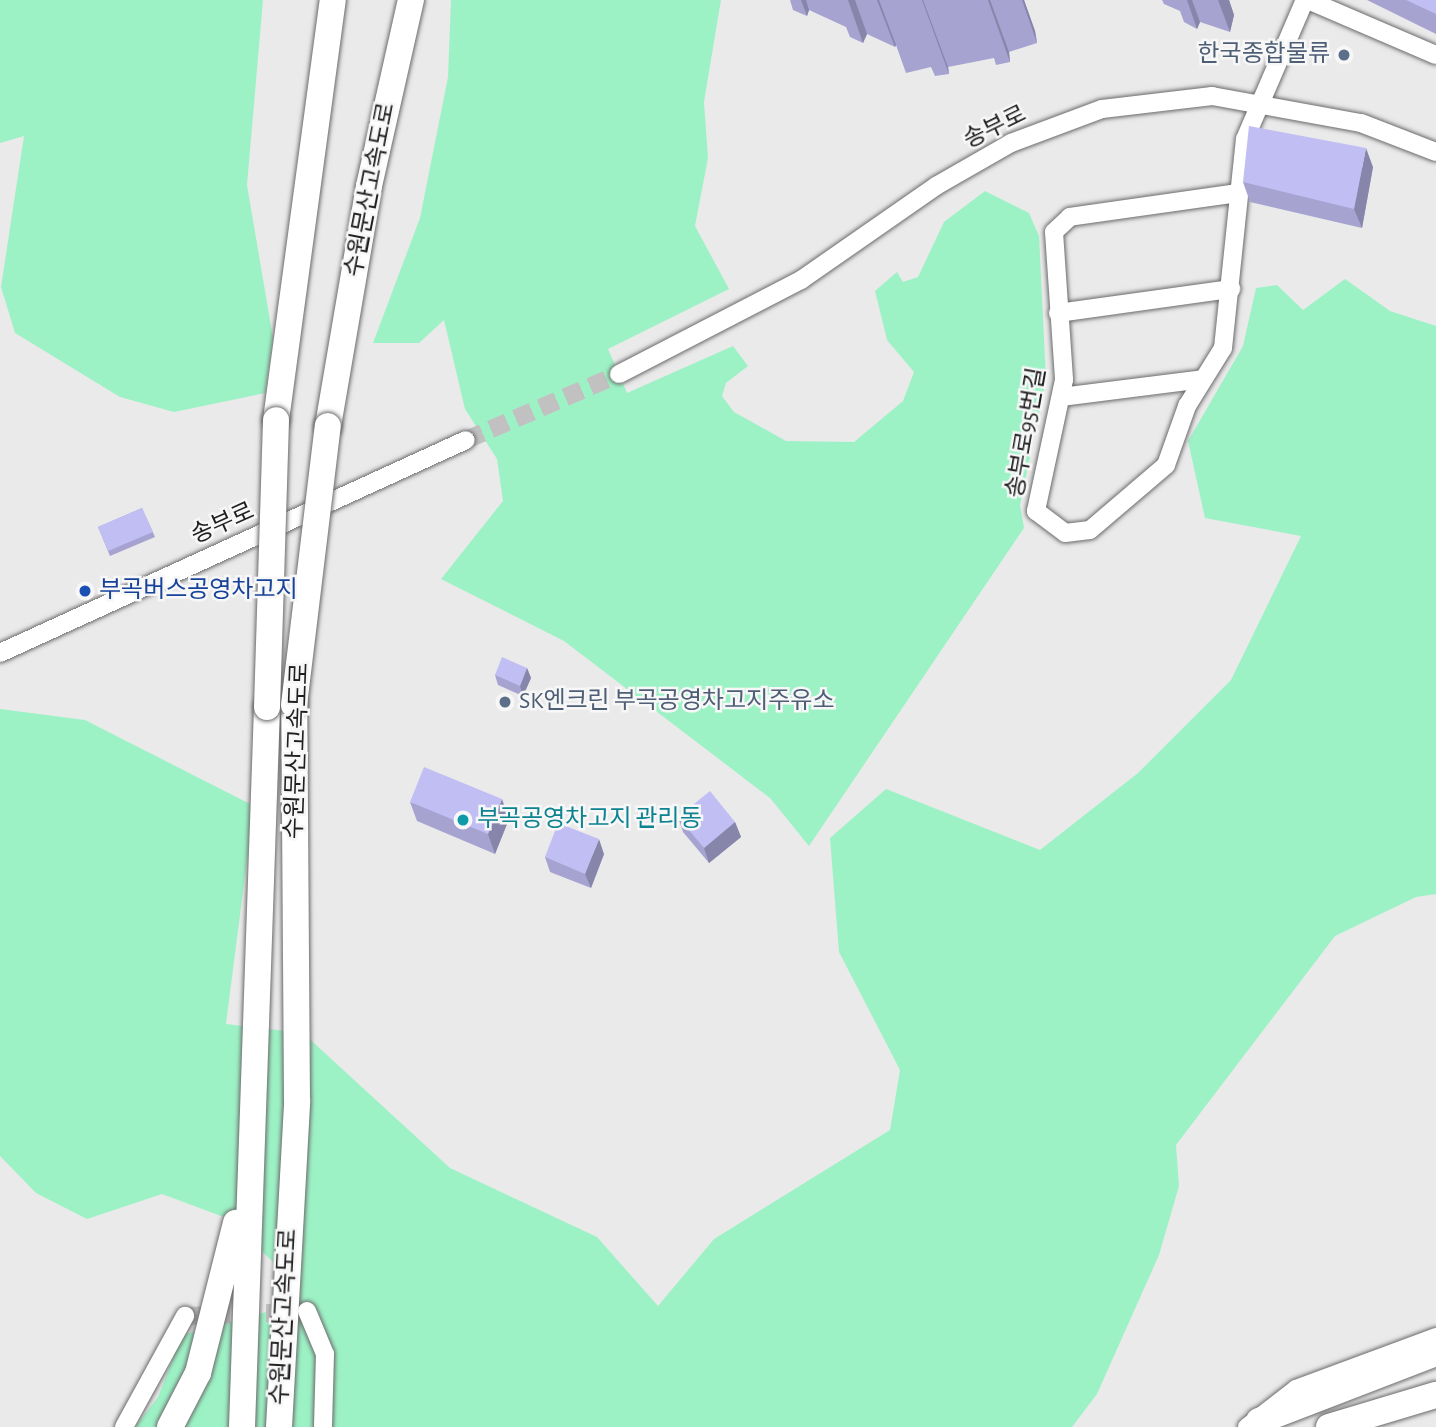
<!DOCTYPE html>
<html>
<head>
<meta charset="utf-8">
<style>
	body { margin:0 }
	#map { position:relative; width:1436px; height:1427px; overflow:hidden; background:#eaeaeb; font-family:"Alegreya Sans","Noto Sans KR",sans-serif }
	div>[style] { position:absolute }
	.green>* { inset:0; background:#9df2c5 }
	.minor-tunnel>* { height:18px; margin-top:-9px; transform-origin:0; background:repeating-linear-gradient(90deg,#c1c1c2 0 18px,transparent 0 27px) }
	.roads { filter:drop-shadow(0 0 2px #6b6b6c) drop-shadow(0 0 2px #6b6b6c) }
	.minor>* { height:18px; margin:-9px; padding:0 9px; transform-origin:9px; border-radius:9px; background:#fff }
	.highway>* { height:26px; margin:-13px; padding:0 13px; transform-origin:13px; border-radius:13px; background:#fff }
	.bridges { filter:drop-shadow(0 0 2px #6b6b6c) drop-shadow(0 0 2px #6b6b6c) }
	.highway-bridge>* { height:26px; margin:-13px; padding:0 13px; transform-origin:13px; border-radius:13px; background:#fff }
	.wall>* { inset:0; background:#a6a3d1 }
	.shaded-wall>* { inset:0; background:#8785aa }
	.building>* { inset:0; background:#c1bef3 }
	.dots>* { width:19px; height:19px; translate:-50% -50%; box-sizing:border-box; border:4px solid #f7f7f8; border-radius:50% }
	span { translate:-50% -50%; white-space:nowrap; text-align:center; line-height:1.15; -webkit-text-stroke:5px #f7f7f8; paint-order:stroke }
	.service-label { font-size:24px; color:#4e5e75 }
	.right { translate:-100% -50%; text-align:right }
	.left { translate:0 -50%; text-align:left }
	.street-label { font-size:24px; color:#1f1f1f }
	.transit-label { font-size:24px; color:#164399 }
	.culture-label { font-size:24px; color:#0d838f }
</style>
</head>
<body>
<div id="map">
	<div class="green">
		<i style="clip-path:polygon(0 0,263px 0,247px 185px,273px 338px,265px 393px,174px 412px,120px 397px,15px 333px,1px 287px,24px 136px,0 143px)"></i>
		<i style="clip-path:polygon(451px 0,721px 0,704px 102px,708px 158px,695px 226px,729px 289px,608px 349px,627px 393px,733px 346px,748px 366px,726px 383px,722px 396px,734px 412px,786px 441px,854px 442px,903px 401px,914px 372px,887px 340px,875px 291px,897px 272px,903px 282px,918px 277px,944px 222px,985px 191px,1029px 213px,1039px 236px,1046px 379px,1020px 505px,1024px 528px,809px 846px,770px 798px,564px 641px,441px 579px,503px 501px,497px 459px,465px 409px,444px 320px,419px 343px,373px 343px,420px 218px,448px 77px)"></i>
		<i style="clip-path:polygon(1345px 279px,1390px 311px,1436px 326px,1436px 894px,1416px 897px,1335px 936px,1176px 1145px,1179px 1186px,1159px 1255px,1097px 1394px,1072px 1427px,135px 1427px,158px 1397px,182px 1335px,270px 1311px,277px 1266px,229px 1219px,162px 1194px,87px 1219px,36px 1193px,0 1156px,0 709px,85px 720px,254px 806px,226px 1024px,303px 1033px,450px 1168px,597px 1237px,658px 1306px,714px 1239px,890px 1130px,900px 1070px,839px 952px,830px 838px,886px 789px,1040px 850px,1138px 773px,1231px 680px,1301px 536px,1205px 518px,1188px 441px,1243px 346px,1256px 288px,1277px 285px,1303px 310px)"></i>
	</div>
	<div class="minor-tunnel">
		<i style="left:466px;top:440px;width:167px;rotate:-23.3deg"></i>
		<i style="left:185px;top:1316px;width:112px;rotate:-2deg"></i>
	</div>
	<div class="roads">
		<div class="minor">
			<i style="left:1308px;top:0;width:139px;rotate:23.3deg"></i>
			<i style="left:1238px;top:193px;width:170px;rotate:171.9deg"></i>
			<i style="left:1070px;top:217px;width:22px;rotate:137deg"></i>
			<i style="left:1054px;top:232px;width:148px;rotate:86.1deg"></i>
			<i style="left:1064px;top:380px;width:134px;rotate:102.1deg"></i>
			<i style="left:1036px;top:511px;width:36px;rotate:37deg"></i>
			<i style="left:1065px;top:533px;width:25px;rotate:-7deg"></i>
			<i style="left:1090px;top:530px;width:100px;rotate:-40.5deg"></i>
			<i style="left:1166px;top:465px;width:63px;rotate:-70.4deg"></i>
			<i style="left:1187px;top:406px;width:68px;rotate:-58.2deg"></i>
			<i style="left:1223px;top:348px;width:210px;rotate:-84deg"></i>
			<i style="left:1245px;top:139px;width:151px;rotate:-66.7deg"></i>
			<i style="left:1058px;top:313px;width:175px;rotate:-7.9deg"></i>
			<i style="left:619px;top:374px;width:205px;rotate:-27.3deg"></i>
			<i style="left:801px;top:280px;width:165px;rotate:-34.8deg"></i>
			<i style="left:936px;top:186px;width:86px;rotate:-29.8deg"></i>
			<i style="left:1011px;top:143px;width:97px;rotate:-20.5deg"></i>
			<i style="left:1102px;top:109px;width:111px;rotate:-6.7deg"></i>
			<i style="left:1212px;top:96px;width:151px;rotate:10.3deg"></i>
			<i style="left:1361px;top:123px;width:80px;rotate:21.1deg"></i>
			<i style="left:1061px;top:397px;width:143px;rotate:-7.2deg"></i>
			<i style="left:0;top:653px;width:512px;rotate:-24.56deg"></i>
			<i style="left:307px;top:1311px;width:47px;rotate:67.3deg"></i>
			<i style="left:325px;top:1354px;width:73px;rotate:91.6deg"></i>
			<i style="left:124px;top:1427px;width:127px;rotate:-61.2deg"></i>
			<i style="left:1247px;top:1427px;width:62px;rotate:-37.8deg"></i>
			<i style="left:1296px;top:1389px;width:149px;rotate:-20.4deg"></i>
		</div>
		<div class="highway">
			<i style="left:276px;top:420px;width:424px;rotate:-82.3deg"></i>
			<i style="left:328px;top:426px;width:243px;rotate:-80.3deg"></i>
			<i style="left:369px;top:186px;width:191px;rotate:-77.3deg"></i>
			<i style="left:1259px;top:1421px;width:190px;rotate:-21deg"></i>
			<i style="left:170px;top:1427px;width:61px;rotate:-62.6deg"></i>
			<i style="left:198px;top:1373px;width:155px;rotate:-75.8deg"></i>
			<i style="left:242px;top:1427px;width:720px;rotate:-88.01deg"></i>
			<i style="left:279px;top:1427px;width:327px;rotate:-86.8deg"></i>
			<i style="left:297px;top:1100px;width:395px;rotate:-90.4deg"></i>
			<i style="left:1329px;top:1427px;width:112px;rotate:-16.7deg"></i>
		</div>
	</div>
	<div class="bridges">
		<div class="highway-bridge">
			<i style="left:294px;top:705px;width:281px;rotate:-83.1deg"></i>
			<i style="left:267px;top:707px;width:287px;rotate:-88.2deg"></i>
		</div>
	</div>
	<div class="wall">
		<i style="clip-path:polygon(790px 0,1024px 0,1035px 31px,1037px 43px,1009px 52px,1010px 62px,996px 65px,994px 58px,948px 67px,949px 74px,935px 76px,931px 67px,906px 73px,896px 45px,895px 47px,867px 34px,863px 43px,850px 37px,846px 27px,809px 10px,807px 16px,793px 10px)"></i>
		<i style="clip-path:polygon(1162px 0,1229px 0,1234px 15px,1230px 32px,1200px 22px,1197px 29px,1184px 22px,1180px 11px,1164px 4px)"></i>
		<i style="clip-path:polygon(1367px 0,1436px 0,1436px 34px)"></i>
		<i style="clip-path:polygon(1373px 167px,1362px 228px,1250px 202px,1243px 182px)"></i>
		<i style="clip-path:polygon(142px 508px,155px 537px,110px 556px,98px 527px)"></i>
		<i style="clip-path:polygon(527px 668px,531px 678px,523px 696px,498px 685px,495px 675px)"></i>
		<i style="clip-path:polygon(410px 802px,509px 819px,495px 854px,417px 821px)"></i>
		<i style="clip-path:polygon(678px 817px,735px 822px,741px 837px,709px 863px,683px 832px)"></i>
		<i style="clip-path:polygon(604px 854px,591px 888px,550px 872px,545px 857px)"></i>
	</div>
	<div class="shaded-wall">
		<i style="clip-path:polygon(801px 0,806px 0,809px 10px,807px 16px)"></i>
		<i style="clip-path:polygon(848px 0,855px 0,867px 34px,863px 43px)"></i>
		<i style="clip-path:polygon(877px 0,879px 0,896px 45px,895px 47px)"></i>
		<i style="clip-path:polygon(922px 0,923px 0,948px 67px,949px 74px)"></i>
		<i style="clip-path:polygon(988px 0,990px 0,1009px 52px,1010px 62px)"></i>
		<i style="clip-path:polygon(1022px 0,1024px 0,1035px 31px,1037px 43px)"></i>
		<i style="clip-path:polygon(1187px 0,1192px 0,1200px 22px,1197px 29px)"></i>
		<i style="clip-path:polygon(1218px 0,1229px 0,1234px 15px,1230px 32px)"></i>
		<i style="clip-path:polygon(1366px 148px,1373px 167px,1362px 228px,1354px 209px)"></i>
		<i style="clip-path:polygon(527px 668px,531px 678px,523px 696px,520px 686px)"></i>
		<i style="clip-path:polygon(502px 799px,509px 819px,495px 854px,488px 834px)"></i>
		<i style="clip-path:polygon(735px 822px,741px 837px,709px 863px,704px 848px)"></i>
		<i style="clip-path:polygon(599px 839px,604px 854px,591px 888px,585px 874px)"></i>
	</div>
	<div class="building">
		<i style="clip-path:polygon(1406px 0,1436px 0,1436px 14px)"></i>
		<i style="clip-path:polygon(1249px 126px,1366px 148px,1354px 209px,1243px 182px)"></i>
		<i style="clip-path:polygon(142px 508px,153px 532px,108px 551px,98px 527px)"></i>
		<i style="clip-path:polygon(502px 657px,527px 668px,520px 686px,495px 675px)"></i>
		<i style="clip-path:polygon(424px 767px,502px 799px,488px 834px,410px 802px)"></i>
		<i style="clip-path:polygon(710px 791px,735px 822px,704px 848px,678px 817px)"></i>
		<i style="clip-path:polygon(558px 823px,599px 839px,585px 874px,545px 857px)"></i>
	</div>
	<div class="dots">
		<i style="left:1344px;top:55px;background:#5c6f8a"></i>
		<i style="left:85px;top:591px;background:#1a4fb4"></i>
		<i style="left:505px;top:702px;background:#5c6f8a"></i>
		<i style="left:463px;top:820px;background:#0f9aa8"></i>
	</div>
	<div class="service-label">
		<span class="right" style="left:1330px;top:55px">한국종합물류</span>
		<span class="left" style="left:519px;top:702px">SK엔크린 부곡공영차고지주유소</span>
	</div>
	<div class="street-label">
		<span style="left:995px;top:128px;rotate:-26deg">송부로</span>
		<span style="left:371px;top:190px;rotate:-79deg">수원문산고속도로</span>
		<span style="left:1027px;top:433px;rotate:-80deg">송부로95번길</span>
		<span style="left:223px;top:524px;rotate:-24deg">송부로</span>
		<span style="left:298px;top:751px;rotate:-88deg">수원문산고속도로</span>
		<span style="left:285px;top:1317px;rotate:-87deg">수원문산고속도로</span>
	</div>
	<div class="transit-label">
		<span class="left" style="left:99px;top:591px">부곡버스공영차고지</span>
	</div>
	<div class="culture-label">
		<span class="left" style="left:477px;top:820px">부곡공영차고지 관리동</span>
	</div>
</div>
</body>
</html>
